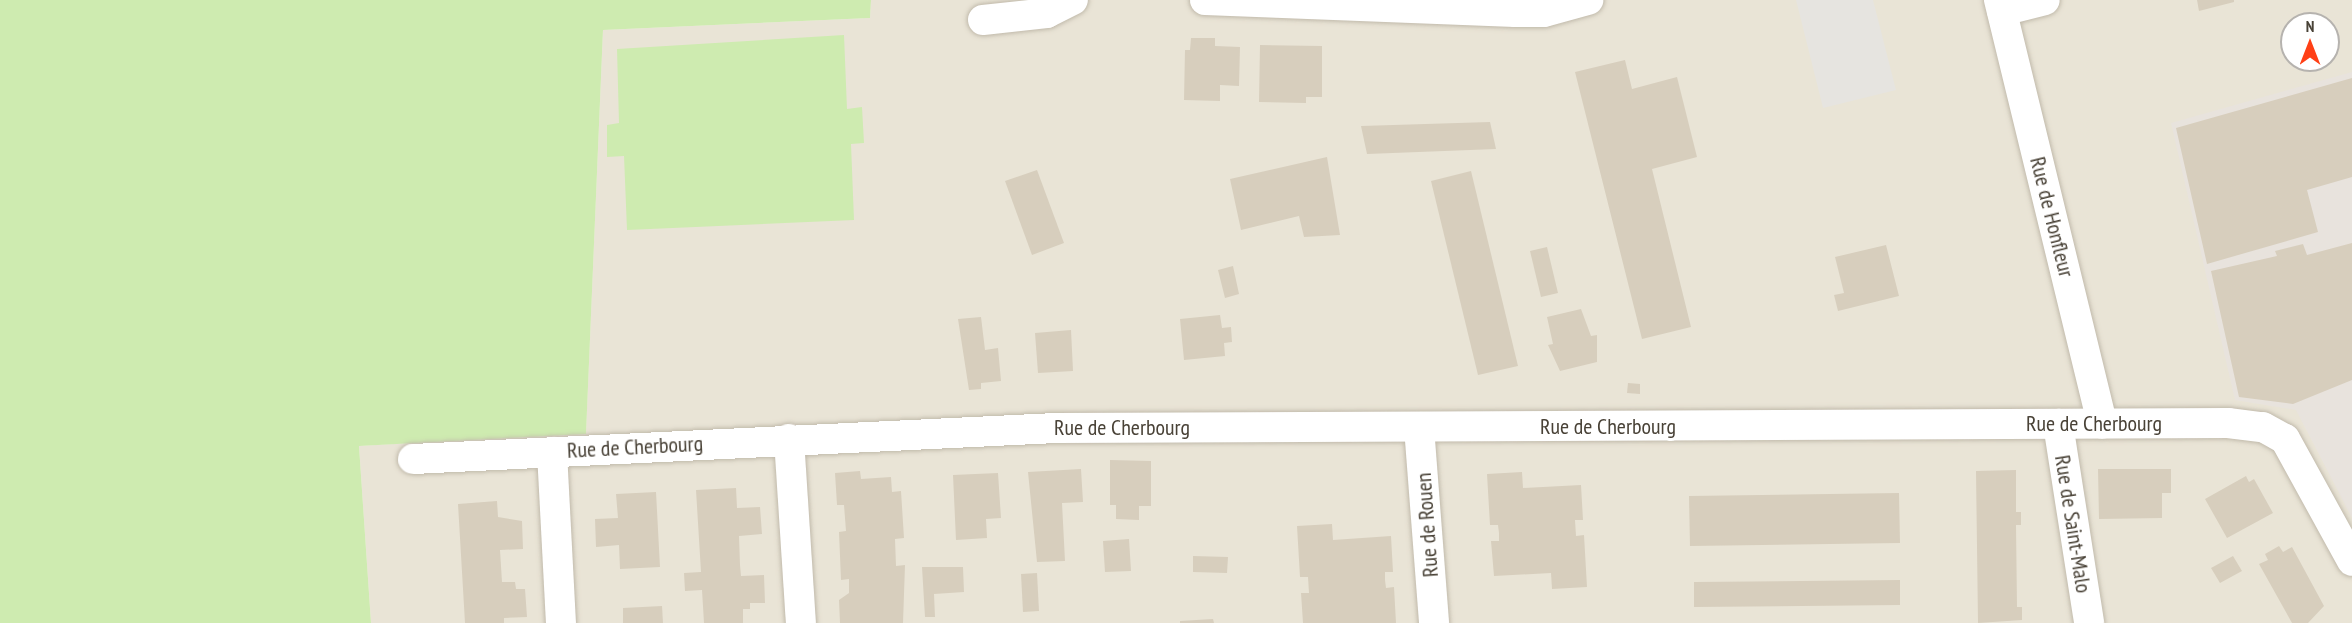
<!DOCTYPE html>
<html>
<head>
<meta charset="utf-8">
<style>
	body { margin:0 }
	#map { position:relative; width:2352px; height:623px; overflow:hidden; background:#f5f2e9; font-family:"PT Sans Narrow",sans-serif }
	div>[style] { position:absolute }
	.residential>* { inset:0; background:#e9e4d6 }
	.industrial>* { inset:0; background:#e8e3dd }
	.green>* { inset:0; background:#ceebb0 }
	.parking>* { inset:0; background:#e6e4e0 }
	.building>* { inset:0; background:#d7cebd }
	.roads { filter:drop-shadow(0 0 2px #c1baab) drop-shadow(0 0 2px #c1baab) }
	.minor>* { height:30px; margin:-15px; padding:0 15px; transform-origin:15px; border-radius:15px; background:#fff }
	span { translate:-50% -50%; white-space:nowrap; text-align:center; line-height:1.15; -webkit-text-stroke:6px #fff; paint-order:stroke }
	.street-label { font-size:22px; color:#494237 }
	.north { position:absolute; left:2280px; top:12px; width:60px; height:60px; box-sizing:border-box; background:#fff; border:2px solid #b6b3af; border-radius:50%; rotate:0deg; font-size:16px; font-weight:700; line-height:24px; text-align:center; color:#494237 }
	.north::after { content:''; display:block; margin:auto; width:21px; height:27px; background:#ff4016; clip-path:polygon(50% 0,100% 100%,50% 72%,0 100%) }
</style>
</head>
<body>
<div id="map">
	<div class="residential">
		<i style="clip-path:polygon(evenodd,871px 0,2352px 0,2352px 623px,371px 623px,359px 446px,586px 433px,603px 30px,870px 18px,871px 0,2292px 24px,2328px 24px,2328px 60px,2292px 60px,2292px 24px)"></i>
	</div>
	<div class="industrial">
		<i style="clip-path:polygon(2352px 72px,2352px 518px,2296px 410px,2235px 400px,2171px 123px)"></i>
	</div>
	<div class="green">
		<i style="clip-path:polygon(0 0,871px 0,870px 18px,603px 30px,586px 434px,359px 446px,371px 623px,0 623px)"></i>
		<i style="clip-path:polygon(844px 35px,847px 109px,862px 107px,864px 143px,851px 144px,854px 220px,627px 230px,624px 156px,607px 157px,607px 125px,619px 123px,617px 49px)"></i>
	</div>
	<div class="parking">
		<i style="clip-path:polygon(1796px 0,1873px 0,1896px 90px,1823px 108px)"></i>
	</div>
	<div class="building">
		<i style="clip-path:polygon(2197px 0,2234px 0,2234px 2px,2199px 11px)"></i>
		<i style="clip-path:polygon(1191px 38px,1215px 38px,1215px 46px,1240px 47px,1239px 86px,1220px 85px,1220px 101px,1184px 100px,1185px 50px,1190px 50px)"></i>
		<i style="clip-path:polygon(1260px 45px,1322px 46px,1322px 97px,1306px 97px,1306px 103px,1259px 102px)"></i>
		<i style="clip-path:polygon(1625px 60px,1632px 89px,1677px 77px,1697px 157px,1652px 169px,1691px 327px,1642px 339px,1575px 72px)"></i>
		<i style="clip-path:polygon(2352px 78px,2352px 177px,2307px 190px,2318px 232px,2207px 264px,2176px 128px)"></i>
		<i style="clip-path:polygon(1490px 122px,1496px 149px,1367px 154px,1361px 126px)"></i>
		<i style="clip-path:polygon(1327px 157px,1340px 235px,1304px 237px,1299px 216px,1241px 230px,1230px 179px)"></i>
		<i style="clip-path:polygon(1037px 170px,1064px 243px,1032px 255px,1005px 181px)"></i>
		<i style="clip-path:polygon(1471px 171px,1518px 366px,1478px 375px,1431px 181px)"></i>
		<i style="clip-path:polygon(2352px 243px,2352px 380px,2293px 404px,2239px 397px,2211px 271px,2277px 256px,2275px 251px,2303px 244px,2307px 255px)"></i>
		<i style="clip-path:polygon(1886px 245px,1899px 296px,1838px 311px,1834px 295px,1844px 293px,1835px 257px)"></i>
		<i style="clip-path:polygon(1547px 247px,1558px 293px,1541px 297px,1530px 251px)"></i>
		<i style="clip-path:polygon(1233px 266px,1239px 294px,1225px 298px,1218px 270px)"></i>
		<i style="clip-path:polygon(1581px 309px,1591px 336px,1597px 335px,1597px 362px,1560px 371px,1548px 345px,1553px 344px,1547px 317px)"></i>
		<i style="clip-path:polygon(1220px 315px,1222px 328px,1231px 327px,1232px 342px,1224px 343px,1225px 356px,1184px 360px,1180px 319px)"></i>
		<i style="clip-path:polygon(981px 317px,985px 350px,998px 348px,1001px 381px,981px 383px,981px 389px,969px 390px,958px 319px)"></i>
		<i style="clip-path:polygon(1071px 330px,1073px 371px,1038px 373px,1035px 333px)"></i>
		<i style="clip-path:polygon(1628px 383px,1640px 384px,1640px 394px,1627px 393px)"></i>
		<i style="clip-path:polygon(1110px 460px,1151px 461px,1151px 506px,1139px 506px,1139px 520px,1116px 519px,1116px 505px,1110px 505px)"></i>
		<i style="clip-path:polygon(1081px 469px,1083px 502px,1062px 503px,1065px 561px,1037px 562px,1028px 472px)"></i>
		<i style="clip-path:polygon(2098px 469px,2171px 469px,2171px 493px,2162px 493px,2162px 518px,2099px 519px)"></i>
		<i style="clip-path:polygon(2016px 470px,2016px 512px,2021px 512px,2021px 525px,2016px 525px,2017px 607px,2022px 607px,2022px 620px,1978px 623px,1976px 471px)"></i>
		<i style="clip-path:polygon(860px 471px,861px 479px,891px 477px,892px 492px,901px 491px,904px 538px,895px 539px,896px 566px,905px 565px,903px 623px,840px 623px,839px 600px,849px 593px,849px 579px,841px 580px,839px 532px,846px 531px,844px 505px,837px 505px,835px 473px)"></i>
		<i style="clip-path:polygon(1522px 472px,1523px 488px,1581px 485px,1583px 520px,1575px 520px,1576px 536px,1584px 535px,1587px 587px,1552px 589px,1551px 573px,1494px 576px,1491px 541px,1499px 541px,1499px 533px,1498px 525px,1490px 525px,1487px 474px)"></i>
		<i style="clip-path:polygon(998px 473px,1001px 518px,986px 519px,987px 538px,956px 540px,953px 475px)"></i>
		<i style="clip-path:polygon(2246px 476px,2249px 482px,2254px 479px,2273px 513px,2227px 538px,2205px 499px)"></i>
		<i style="clip-path:polygon(736px 488px,737px 508px,760px 507px,762px 534px,739px 536px,740px 565px,741px 576px,764px 575px,765px 603px,750px 603px,750px 609px,743px 609px,743px 623px,704px 623px,702px 590px,685px 591px,684px 573px,701px 572px,696px 490px)"></i>
		<i style="clip-path:polygon(656px 492px,660px 567px,620px 569px,619px 545px,596px 547px,595px 519px,618px 518px,616px 494px)"></i>
		<i style="clip-path:polygon(1899px 493px,1900px 543px,1690px 546px,1689px 496px)"></i>
		<i style="clip-path:polygon(497px 501px,498px 517px,522px 521px,523px 549px,500px 550px,502px 582px,515px 582px,516px 589px,525px 589px,527px 617px,504px 618px,504px 623px,465px 623px,458px 504px)"></i>
		<i style="clip-path:polygon(1332px 524px,1333px 540px,1391px 536px,1393px 572px,1385px 572px,1385px 580px,1386px 588px,1394px 587px,1396px 623px,1303px 623px,1301px 593px,1309px 593px,1308px 577px,1300px 577px,1297px 526px)"></i>
		<i style="clip-path:polygon(1129px 539px,1131px 571px,1105px 572px,1103px 541px)"></i>
		<i style="clip-path:polygon(2279px 546px,2283px 552px,2292px 547px,2324px 606px,2308px 623px,2292px 623px,2259px 564px,2268px 560px,2265px 554px)"></i>
		<i style="clip-path:polygon(1193px 556px,1228px 557px,1227px 573px,1193px 572px)"></i>
		<i style="clip-path:polygon(2233px 556px,2242px 571px,2220px 583px,2211px 568px)"></i>
		<i style="clip-path:polygon(922px 567px,963px 567px,964px 592px,934px 594px,935px 617px,925px 617px)"></i>
		<i style="clip-path:polygon(1037px 573px,1039px 611px,1023px 612px,1021px 574px)"></i>
		<i style="clip-path:polygon(1900px 580px,1900px 605px,1694px 607px,1694px 582px)"></i>
		<i style="clip-path:polygon(662px 606px,663px 623px,623px 623px,623px 608px)"></i>
		<i style="clip-path:polygon(1213px 619px,1214px 623px,1180px 623px,1180px 621px)"></i>
	</div>
	<div class="roads">
		<div class="minor">
			<i style="left:1205px;top:0;width:310px;rotate:2.2deg"></i>
			<i style="left:1515px;top:12px;width:29px"></i>
			<i style="left:1544px;top:12px;width:46px;rotate:-15.3deg"></i>
			<i style="left:1999px;top:0;width:436px;rotate:76.3deg"></i>
			<i style="left:2002px;top:11px;width:44px;rotate:-14.3deg"></i>
			<i style="left:983px;top:20px;width:64px;rotate:-6.2deg"></i>
			<i style="left:1047px;top:13px;width:29px;rotate:-27deg"></i>
			<i style="left:2058px;top:424px;width:201px;rotate:81.1deg"></i>
			<i style="left:1419px;top:427px;width:197px;rotate:85.6deg"></i>
			<i style="left:789px;top:439px;width:184px;rotate:86.3deg"></i>
			<i style="left:552px;top:452px;width:171px;rotate:87deg"></i>
			<i style="left:413px;top:459px;width:645px;rotate:-2.76deg"></i>
			<i style="left:1057px;top:428px;width:1171px;rotate:-0.24deg"></i>
			<i style="left:2228px;top:423px;width:35px;rotate:7deg"></i>
			<i style="left:2263px;top:427px;width:25px;rotate:29deg"></i>
			<i style="left:2285px;top:439px;width:139px;rotate:61.2deg"></i>
		</div>
	</div>
	<div class="street-label">
		<span style="left:2052px;top:217px;rotate:76deg">Rue de Honfleur</span>
		<span style="left:2094px;top:424px">Rue de Cherbourg</span>
		<span style="left:1608px;top:427px">Rue de Cherbourg</span>
		<span style="left:1122px;top:428px">Rue de Cherbourg</span>
		<span style="left:635px;top:447px;rotate:-3deg">Rue de Cherbourg</span>
		<span style="left:2073px;top:524px;rotate:81deg">Rue de Saint-Malo</span>
		<span style="left:1427px;top:525px;rotate:-94deg">Rue de Rouen</span>
	</div>
	<div class="north">N</div>
</div>
</body>
</html>
